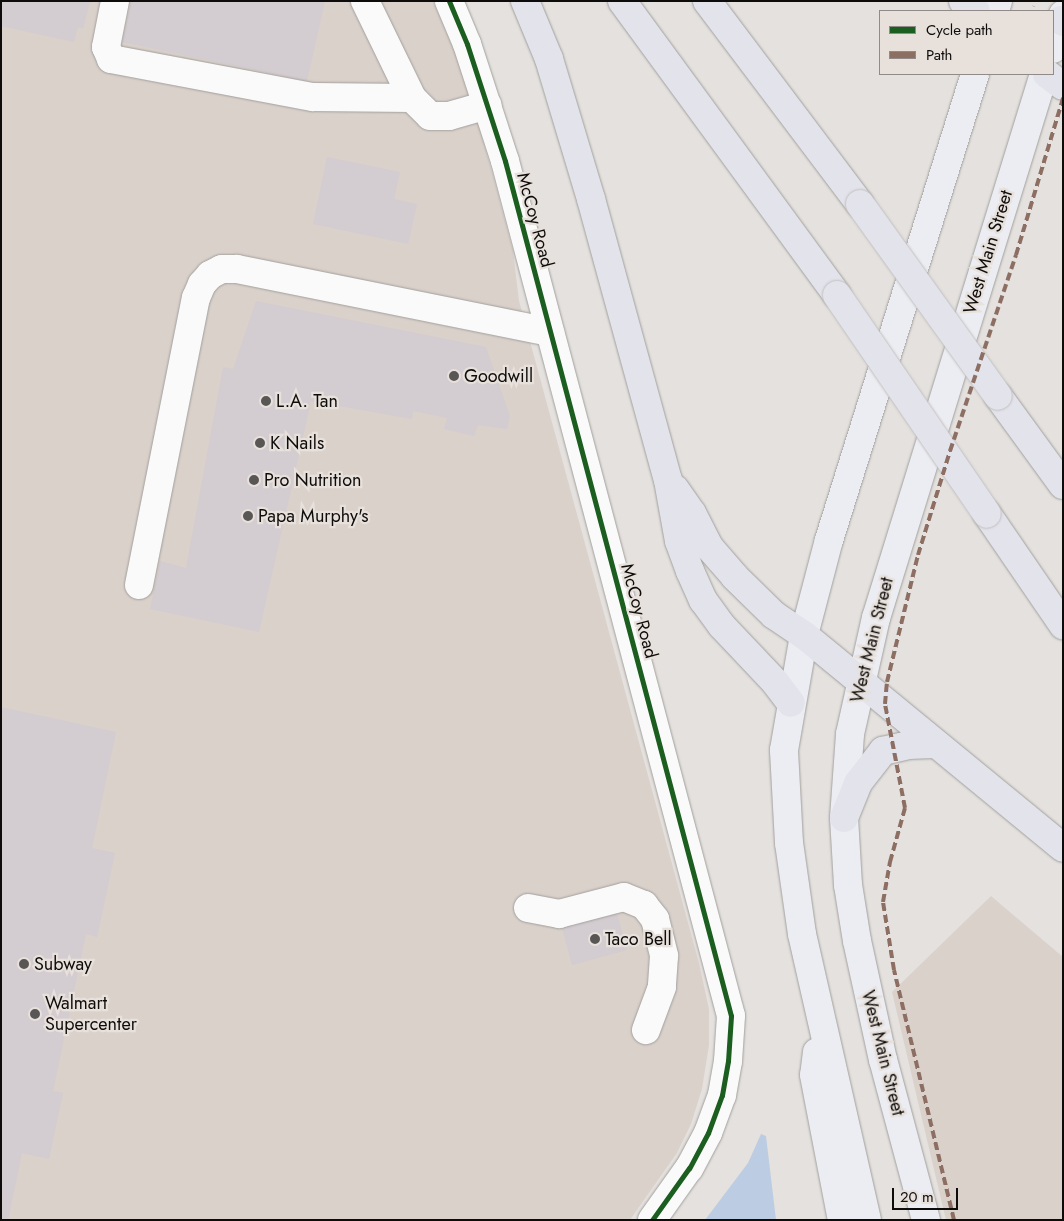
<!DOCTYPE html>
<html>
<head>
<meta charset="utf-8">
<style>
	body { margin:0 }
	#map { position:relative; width:1064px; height:1221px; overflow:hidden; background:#e4e1de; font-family:Jost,sans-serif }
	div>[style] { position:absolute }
	.built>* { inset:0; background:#dad1cb }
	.water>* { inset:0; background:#bccce2 }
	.building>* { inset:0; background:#d3ccd0 }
	.path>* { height:3px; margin-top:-1.5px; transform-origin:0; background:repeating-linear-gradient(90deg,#c3c2c1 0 1px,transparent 0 5px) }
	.roads { filter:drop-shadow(0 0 1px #a2a09d) drop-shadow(0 0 1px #a2a09d) }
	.minor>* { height:28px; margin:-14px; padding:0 14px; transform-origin:14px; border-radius:14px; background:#fbfafa }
	.major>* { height:28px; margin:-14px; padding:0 14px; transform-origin:14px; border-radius:14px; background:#ecedf2 }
	.highway>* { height:28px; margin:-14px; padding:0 14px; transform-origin:14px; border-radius:14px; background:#e3e3ec }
	.bridges { filter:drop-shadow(0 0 1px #c1bfbe) drop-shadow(0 0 1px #c1bfbe) }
	.highway-bridge>* { height:28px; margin:-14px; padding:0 14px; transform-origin:14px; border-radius:14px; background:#e3e3ec }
	.quiet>* { height:4px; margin-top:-2px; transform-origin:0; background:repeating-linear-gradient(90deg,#8d6e63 0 8px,transparent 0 12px) }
	.cycleway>* { height:5px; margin:-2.5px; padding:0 2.5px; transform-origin:2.5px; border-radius:2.5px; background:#1b5e20 }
	.dots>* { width:14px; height:14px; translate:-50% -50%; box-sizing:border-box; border:2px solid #e7e0db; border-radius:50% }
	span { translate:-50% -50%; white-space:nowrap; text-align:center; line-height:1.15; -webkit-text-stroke:4.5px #e7e0db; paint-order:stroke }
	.street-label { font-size:18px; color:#0e0c0b }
	.poi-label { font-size:18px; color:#0e0c0b }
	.left { translate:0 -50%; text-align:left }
	.frame { position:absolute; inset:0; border:2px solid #0e0c0b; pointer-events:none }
	.legend { position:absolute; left:879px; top:10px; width:175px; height:65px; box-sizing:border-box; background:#e7e0db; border:1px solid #908b88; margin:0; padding:6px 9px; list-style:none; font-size:15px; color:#0e0c0b }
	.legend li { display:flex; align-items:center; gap:10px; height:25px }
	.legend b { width:25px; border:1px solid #908b88 }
	.scale { position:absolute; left:892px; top:1188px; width:66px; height:22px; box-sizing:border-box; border:2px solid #0e0c0b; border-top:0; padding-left:6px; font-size:15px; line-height:18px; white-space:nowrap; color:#0e0c0b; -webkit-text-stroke:4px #e7e0db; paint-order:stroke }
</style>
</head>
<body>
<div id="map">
	<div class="built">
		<i style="clip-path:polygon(1px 1px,433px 1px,462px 67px,494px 179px,513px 251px,519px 301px,699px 963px,709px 1009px,709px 1045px,702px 1089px,691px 1124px,677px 1153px,630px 1220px,1px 1220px)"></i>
		<i style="clip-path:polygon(991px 896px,1063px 957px,1063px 1220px,946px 1220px,892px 992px)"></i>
	</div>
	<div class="water">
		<i style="clip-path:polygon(761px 1134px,766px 1136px,776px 1220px,705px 1220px,748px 1163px)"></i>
	</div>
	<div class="building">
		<i style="clip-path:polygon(1px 1px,90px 1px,83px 29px,78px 27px,74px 42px,1px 26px)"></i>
		<i style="clip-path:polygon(131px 1px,325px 1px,307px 81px,122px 42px)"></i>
		<i style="clip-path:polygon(327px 157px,400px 172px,394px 199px,417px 204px,408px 244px,313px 224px)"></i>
		<i style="clip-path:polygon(256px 301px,486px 347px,510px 416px,507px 429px,478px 425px,474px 436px,444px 429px,447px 418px,413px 411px,412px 419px,311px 401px,259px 632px,150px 609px,160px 561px,186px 568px,223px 367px,233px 369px)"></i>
		<i style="clip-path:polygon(1px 707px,116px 732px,92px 848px,115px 853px,97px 937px,86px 934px,53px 1091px,63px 1093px,49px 1159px,22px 1153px,8px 1220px,1px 1220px)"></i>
		<i style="clip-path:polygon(617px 913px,627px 950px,572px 965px,562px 928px)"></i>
	</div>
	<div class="path">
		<i style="left:1032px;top:11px;width:10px;rotate:-73deg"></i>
	</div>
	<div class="roads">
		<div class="minor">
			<i style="left:115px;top:1px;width:47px;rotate:101.1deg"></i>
			<i style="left:106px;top:47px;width:13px;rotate:67deg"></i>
			<i style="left:111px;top:59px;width:206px;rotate:10.7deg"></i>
			<i style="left:313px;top:97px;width:99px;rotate:0.6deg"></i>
			<i style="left:365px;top:1px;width:108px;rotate:64.1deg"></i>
			<i style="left:412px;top:98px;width:25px;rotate:45deg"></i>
			<i style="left:430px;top:116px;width:19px"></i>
			<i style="left:449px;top:116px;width:40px;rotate:-16deg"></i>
			<i style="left:449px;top:1px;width:47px;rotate:67.3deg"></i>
			<i style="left:467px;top:44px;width:123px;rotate:72deg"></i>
			<i style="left:505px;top:161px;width:884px;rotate:75.19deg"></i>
			<i style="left:731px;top:1016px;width:45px;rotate:93.8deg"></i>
			<i style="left:728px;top:1061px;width:35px;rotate:100deg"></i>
			<i style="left:722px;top:1095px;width:40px;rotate:110.2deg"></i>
			<i style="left:708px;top:1133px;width:40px;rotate:118deg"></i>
			<i style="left:689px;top:1168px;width:64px;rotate:125.4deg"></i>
			<i style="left:139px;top:585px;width:293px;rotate:-78.8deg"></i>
			<i style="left:196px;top:298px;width:15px;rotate:-67deg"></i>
			<i style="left:202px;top:284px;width:12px;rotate:-48deg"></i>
			<i style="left:210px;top:275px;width:13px;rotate:-27deg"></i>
			<i style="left:222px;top:269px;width:15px"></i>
			<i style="left:237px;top:269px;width:319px;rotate:11.4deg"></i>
			<i style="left:528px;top:908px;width:32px;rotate:11deg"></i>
			<i style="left:559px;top:914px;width:67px;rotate:-14.7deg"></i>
			<i style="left:624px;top:897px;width:22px;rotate:22deg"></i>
			<i style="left:644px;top:905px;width:18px;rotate:52deg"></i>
			<i style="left:655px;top:919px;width:38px;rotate:76deg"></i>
			<i style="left:664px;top:956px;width:31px;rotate:94deg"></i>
			<i style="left:662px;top:987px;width:46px;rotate:110.4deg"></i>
		</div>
		<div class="major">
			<i style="left:995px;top:11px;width:10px;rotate:-73deg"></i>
			<i style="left:1053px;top:49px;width:36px;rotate:-74deg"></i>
			<i style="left:817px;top:1052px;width:23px;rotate:97deg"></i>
			<i style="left:814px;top:1075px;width:148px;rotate:79.1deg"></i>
			<i style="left:867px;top:1220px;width:293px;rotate:-102.8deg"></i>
			<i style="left:802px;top:934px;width:92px;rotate:-98.1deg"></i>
			<i style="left:789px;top:843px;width:93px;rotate:-93.1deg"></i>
			<i style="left:784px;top:750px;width:117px;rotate:-80.1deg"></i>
			<i style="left:804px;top:635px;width:98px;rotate:-75.3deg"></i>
			<i style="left:829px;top:540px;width:488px;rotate:-72.6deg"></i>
			<i style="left:926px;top:1220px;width:166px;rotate:-105deg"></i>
			<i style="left:883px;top:1060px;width:122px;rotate:-102.3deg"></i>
			<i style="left:857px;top:941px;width:57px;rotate:-99.1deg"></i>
			<i style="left:848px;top:885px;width:67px;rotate:-93.4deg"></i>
			<i style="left:844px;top:818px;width:84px;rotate:-85.9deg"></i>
			<i style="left:850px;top:734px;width:119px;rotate:-77.4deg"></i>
			<i style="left:876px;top:618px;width:569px;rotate:-72.84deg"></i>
		</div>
		<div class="highway">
			<i style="left:525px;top:1px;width:63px;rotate:67.5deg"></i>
			<i style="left:549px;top:59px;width:146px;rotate:73.3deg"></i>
			<i style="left:591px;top:199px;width:291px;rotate:74.7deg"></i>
			<i style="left:668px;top:480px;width:62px;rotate:79.8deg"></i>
			<i style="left:679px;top:541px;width:32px;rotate:70deg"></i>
			<i style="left:690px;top:571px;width:32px;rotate:66deg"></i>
			<i style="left:703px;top:600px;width:32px;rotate:54deg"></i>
			<i style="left:722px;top:626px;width:77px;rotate:46.6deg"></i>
			<i style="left:775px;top:682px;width:26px;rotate:53deg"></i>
			<i style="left:622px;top:1px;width:364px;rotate:53.8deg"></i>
			<i style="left:707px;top:1px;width:254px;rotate:53deg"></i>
			<i style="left:963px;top:1px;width:16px;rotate:38deg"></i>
			<i style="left:1061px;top:20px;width:3px;rotate:45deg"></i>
			<i style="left:1047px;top:74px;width:20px;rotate:37deg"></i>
			<i style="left:998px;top:396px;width:110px;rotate:53.9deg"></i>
			<i style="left:675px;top:489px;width:29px;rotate:55deg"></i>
			<i style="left:692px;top:513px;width:39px;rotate:63deg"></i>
			<i style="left:710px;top:548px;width:38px;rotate:49deg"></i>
			<i style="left:735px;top:577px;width:54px;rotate:44.3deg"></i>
			<i style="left:774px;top:615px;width:36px;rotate:34deg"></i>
			<i style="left:804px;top:635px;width:335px;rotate:39.4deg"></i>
			<i style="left:987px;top:514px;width:135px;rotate:55.6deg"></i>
			<i style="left:844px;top:818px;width:38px;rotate:-68deg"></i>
			<i style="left:858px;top:783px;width:41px;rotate:-52deg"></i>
			<i style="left:883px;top:751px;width:26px;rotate:-13deg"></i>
			<i style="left:908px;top:745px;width:26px;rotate:-2deg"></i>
		</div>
	</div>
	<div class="bridges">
		<div class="highway-bridge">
			<i style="left:860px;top:204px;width:236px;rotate:54.3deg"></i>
			<i style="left:837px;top:295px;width:265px;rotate:55.6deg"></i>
		</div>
	</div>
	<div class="quiet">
		<i style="left:954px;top:1220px;width:257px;rotate:-103.5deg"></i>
		<i style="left:894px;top:970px;width:69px;rotate:-99.2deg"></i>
		<i style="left:883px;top:902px;width:41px;rotate:-80.1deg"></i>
		<i style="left:890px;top:862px;width:56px;rotate:-74.5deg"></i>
		<i style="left:905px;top:808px;width:106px;rotate:-100.9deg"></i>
		<i style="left:885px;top:704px;width:22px;rotate:-85deg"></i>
		<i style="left:887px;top:682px;width:131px;rotate:-76.3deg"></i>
		<i style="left:918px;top:555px;width:109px;rotate:-72.9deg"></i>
		<i style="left:950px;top:451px;width:207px;rotate:-71.4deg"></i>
		<i style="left:1016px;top:255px;width:164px;rotate:-73.3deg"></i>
	</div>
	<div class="cycleway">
		<i style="left:449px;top:1px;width:47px;rotate:67.3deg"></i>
		<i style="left:467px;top:44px;width:123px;rotate:72deg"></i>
		<i style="left:505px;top:161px;width:884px;rotate:75.19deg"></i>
		<i style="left:731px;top:1016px;width:45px;rotate:93.8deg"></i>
		<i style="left:728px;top:1061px;width:35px;rotate:100deg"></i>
		<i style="left:722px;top:1095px;width:40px;rotate:110.2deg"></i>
		<i style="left:708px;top:1133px;width:40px;rotate:118deg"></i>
		<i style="left:689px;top:1168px;width:64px;rotate:125.4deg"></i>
	</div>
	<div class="dots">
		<i style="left:454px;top:376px;background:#595755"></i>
		<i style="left:266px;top:401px;background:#595755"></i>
		<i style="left:260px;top:443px;background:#595755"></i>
		<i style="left:254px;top:480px;background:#595755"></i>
		<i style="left:248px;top:516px;background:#595755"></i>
		<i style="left:595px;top:939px;background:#595755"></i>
		<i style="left:24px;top:964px;background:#595755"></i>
		<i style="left:35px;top:1014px;background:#595755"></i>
	</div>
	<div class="street-label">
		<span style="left:535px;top:220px;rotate:75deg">McCoy Road</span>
		<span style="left:988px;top:252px;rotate:-73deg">West Main Street</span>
		<span style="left:639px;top:611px;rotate:75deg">McCoy Road</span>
		<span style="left:872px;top:640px;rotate:-76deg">West Main Street</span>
		<span style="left:883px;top:1053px;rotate:76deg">West Main Street</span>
	</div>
	<div class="poi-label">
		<span class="left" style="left:464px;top:376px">Goodwill</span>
		<span class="left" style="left:276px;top:401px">L.A. Tan</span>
		<span class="left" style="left:270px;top:443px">K Nails</span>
		<span class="left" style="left:264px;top:480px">Pro Nutrition</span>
		<span class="left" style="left:258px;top:516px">Papa Murphy's</span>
		<span class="left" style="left:605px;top:939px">Taco Bell</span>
		<span class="left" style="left:34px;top:964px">Subway</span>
		<span class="left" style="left:45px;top:1014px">Walmart<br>Supercenter</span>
	</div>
	<div class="frame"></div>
	<ul class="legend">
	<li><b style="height:6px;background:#1b5e20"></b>Cycle path</li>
	<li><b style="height:6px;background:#8d6e63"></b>Path</li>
	</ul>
	<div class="scale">20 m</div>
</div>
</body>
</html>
